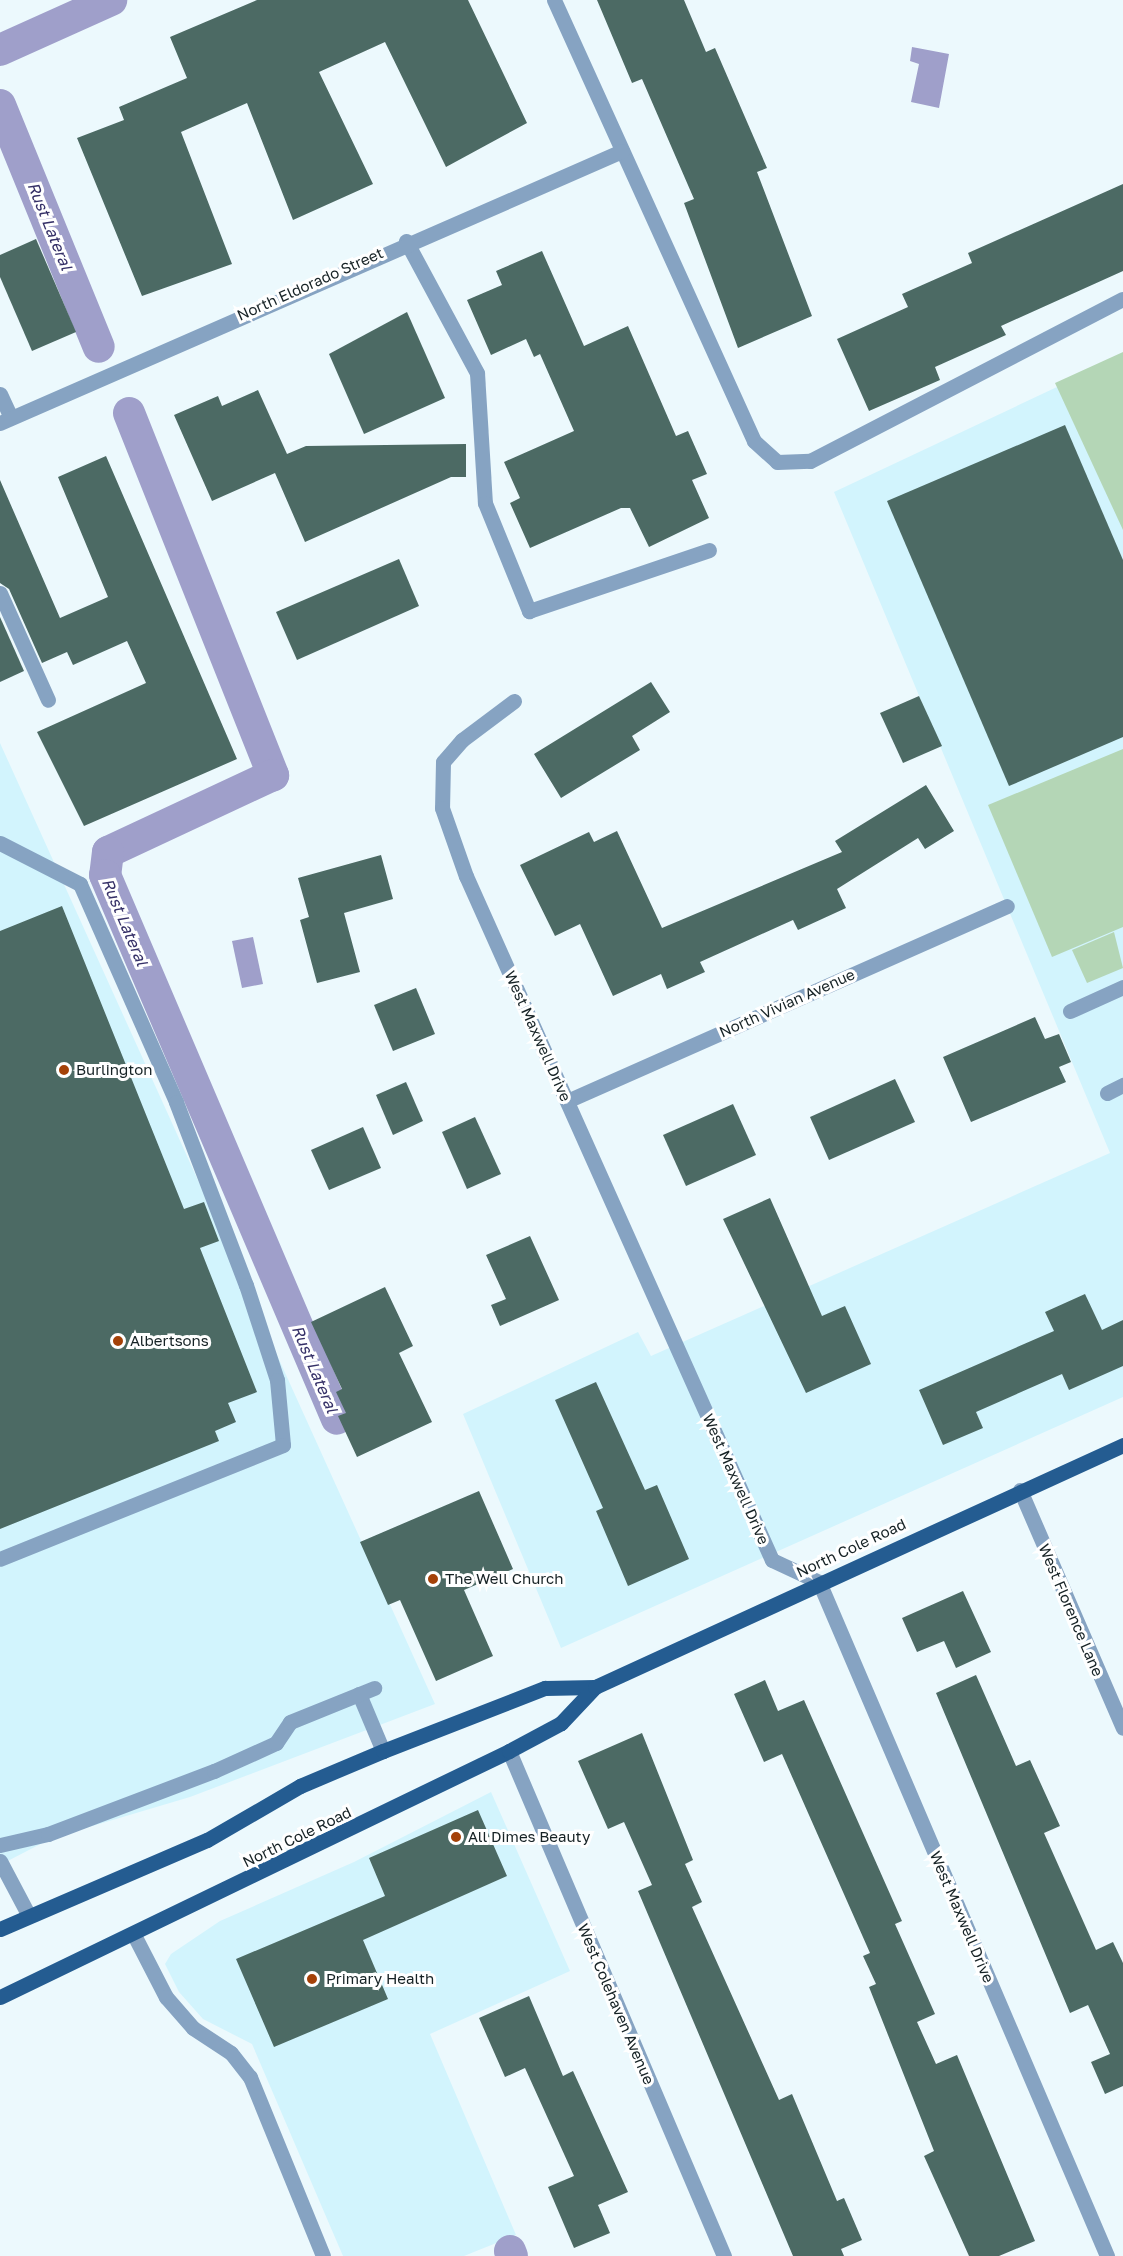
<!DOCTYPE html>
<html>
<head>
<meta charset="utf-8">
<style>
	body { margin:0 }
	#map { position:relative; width:1123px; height:2256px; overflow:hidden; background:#ecf9fd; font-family:"Golos Text",sans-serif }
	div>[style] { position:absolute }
	.built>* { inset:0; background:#d2f4fd }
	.green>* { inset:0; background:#b4d6b6 }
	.water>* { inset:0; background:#9f9fca }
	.canal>* { height:32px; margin:-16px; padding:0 16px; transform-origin:16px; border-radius:16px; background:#9f9fca }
	.building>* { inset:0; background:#4c6a64 }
	.minor>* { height:15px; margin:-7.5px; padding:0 7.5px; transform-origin:7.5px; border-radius:7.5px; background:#86a3c2 }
	.major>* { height:15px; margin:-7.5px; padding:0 7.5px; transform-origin:7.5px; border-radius:7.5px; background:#245c91 }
	.dots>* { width:16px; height:16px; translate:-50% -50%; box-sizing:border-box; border:3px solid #fff; border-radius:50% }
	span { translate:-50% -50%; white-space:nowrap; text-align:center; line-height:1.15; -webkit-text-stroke:6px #fff; paint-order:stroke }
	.street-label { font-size:15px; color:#162225 }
	.poi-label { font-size:15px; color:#162225 }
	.left { translate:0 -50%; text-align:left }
	.water-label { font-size:16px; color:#353067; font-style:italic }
</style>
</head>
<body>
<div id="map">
	<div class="built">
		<i style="clip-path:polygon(1123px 356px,1123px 1397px,561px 1648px,463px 1414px,638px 1332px,651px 1356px,1110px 1153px,834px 492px)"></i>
		<i style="clip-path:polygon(0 743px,435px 1704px,190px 1797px,52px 1838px,0 1865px)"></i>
		<i style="clip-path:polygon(491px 1792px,570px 1971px,430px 2034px,516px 2235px,464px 2256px,343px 2256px,252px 2044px,203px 2019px,179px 1992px,165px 1964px,171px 1954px,220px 1921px,354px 1862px)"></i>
	</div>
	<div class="green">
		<i style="clip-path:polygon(1123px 352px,1123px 530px,1055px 383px)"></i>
		<i style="clip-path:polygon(1123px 749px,1123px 927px,1052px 957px,988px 805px)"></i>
		<i style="clip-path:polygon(1114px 932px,1123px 968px,1087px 983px,1072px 950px)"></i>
	</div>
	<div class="water">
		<i style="clip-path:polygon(912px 47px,949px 54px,939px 108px,911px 102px,919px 64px,910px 61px)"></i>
		<i style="clip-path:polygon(253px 937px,263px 984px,242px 988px,232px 941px)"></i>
	</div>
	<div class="canal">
		<i style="left:0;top:50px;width:122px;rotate:-24.2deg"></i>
		<i style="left:0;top:105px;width:261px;rotate:67.8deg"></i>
		<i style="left:129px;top:413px;width:390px;rotate:68.3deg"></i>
		<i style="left:273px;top:775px;width:182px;rotate:155deg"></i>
		<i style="left:108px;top:852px;width:23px;rotate:97deg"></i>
		<i style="left:105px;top:875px;width:591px;rotate:66.9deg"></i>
		<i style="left:510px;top:2251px;width:5px;rotate:68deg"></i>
	</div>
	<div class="building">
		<i style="clip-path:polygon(257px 0,468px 0,527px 123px,446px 167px,385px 42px,319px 72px,373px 184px,293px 220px,247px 103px,181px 132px,232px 264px,142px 296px,77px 138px,124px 120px,119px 107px,187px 78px,170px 37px)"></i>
		<i style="clip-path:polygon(597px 0,684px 0,706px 52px,715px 48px,767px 168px,757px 172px,812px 316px,738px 348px,684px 203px,694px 199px,642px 79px,632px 83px)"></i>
		<i style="clip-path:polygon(1123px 184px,1123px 271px,1001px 326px,1006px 335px,935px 367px,940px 380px,869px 411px,837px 339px,908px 307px,902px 294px,972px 263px,968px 253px)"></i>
		<i style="clip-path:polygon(36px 239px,76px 332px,32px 351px,0 277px,0 255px)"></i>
		<i style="clip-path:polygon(542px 251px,584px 346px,628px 326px,676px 436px,688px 431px,707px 474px,692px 480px,709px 518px,649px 547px,630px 508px,621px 508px,530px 548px,510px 503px,520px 498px,504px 462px,574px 431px,540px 354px,534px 357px,526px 339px,491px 355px,467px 300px,502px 285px,496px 271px)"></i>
		<i style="clip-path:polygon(407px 312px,445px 398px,364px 434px,329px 354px)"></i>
		<i style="clip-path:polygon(258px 390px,287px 454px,306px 446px,466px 444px,466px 477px,451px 477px,305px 542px,275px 473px,212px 501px,174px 415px,218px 396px,222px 406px)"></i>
		<i style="clip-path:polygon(1065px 425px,1123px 560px,1123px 737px,1009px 786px,887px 501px)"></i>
		<i style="clip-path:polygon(106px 456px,237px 759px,84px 826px,37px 732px,146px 683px,127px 641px,73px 665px,67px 652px,42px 663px,9px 589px,0 583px,0 480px,60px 618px,108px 597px,58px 477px)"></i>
		<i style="clip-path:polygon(399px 559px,419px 606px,297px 660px,276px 612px)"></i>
		<i style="clip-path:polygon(0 617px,24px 671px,0 682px)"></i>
		<i style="clip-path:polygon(651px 682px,670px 712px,632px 736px,640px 750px,561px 798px,534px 754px)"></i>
		<i style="clip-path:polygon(919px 696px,942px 746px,903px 763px,880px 713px)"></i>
		<i style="clip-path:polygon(926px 785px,954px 831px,925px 849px,918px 838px,837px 889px,846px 908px,798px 930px,793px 920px,700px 962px,705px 972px,667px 989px,661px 974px,613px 996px,580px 924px,555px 936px,520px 865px,589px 832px,594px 842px,617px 831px,662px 928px,842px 852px,835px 841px)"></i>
		<i style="clip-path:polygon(381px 855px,393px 899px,344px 913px,360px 972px,317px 983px,300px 920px,309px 917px,298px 878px)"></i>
		<i style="clip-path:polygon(62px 906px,184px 1209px,204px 1202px,219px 1241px,200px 1248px,257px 1392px,228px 1403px,236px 1422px,215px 1431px,219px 1441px,0 1529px,0 931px)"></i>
		<i style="clip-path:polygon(416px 988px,435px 1034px,393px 1051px,374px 1005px)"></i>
		<i style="clip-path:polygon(1035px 1017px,1045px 1039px,1059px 1034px,1071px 1062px,1059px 1067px,1066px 1082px,971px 1122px,943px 1057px)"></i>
		<i style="clip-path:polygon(895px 1079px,915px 1122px,829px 1160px,810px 1117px)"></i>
		<i style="clip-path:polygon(406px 1082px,423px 1121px,393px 1135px,376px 1095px)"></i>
		<i style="clip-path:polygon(733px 1104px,756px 1155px,686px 1186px,663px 1135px)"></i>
		<i style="clip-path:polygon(475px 1117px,501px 1174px,467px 1189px,442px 1132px)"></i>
		<i style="clip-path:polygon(363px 1127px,381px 1168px,329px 1190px,311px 1150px)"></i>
		<i style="clip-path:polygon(770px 1198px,822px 1316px,845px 1306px,871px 1364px,806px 1393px,723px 1219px)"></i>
		<i style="clip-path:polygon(530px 1236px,559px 1300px,500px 1326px,491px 1305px,506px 1299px,486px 1255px)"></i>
		<i style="clip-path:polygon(385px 1287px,413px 1346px,399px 1353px,432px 1422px,357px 1457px,338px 1416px,346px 1413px,336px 1392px,342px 1389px,311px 1322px)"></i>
		<i style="clip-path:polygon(1085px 1294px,1102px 1330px,1123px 1320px,1123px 1366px,1069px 1390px,1062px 1374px,976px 1412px,983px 1428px,943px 1445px,919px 1390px,1054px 1331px,1045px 1312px)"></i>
		<i style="clip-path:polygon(596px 1382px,645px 1490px,657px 1485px,689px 1559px,628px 1586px,596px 1511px,603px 1508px,555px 1400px)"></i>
		<i style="clip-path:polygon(479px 1491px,513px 1569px,464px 1590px,493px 1656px,436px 1681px,400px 1600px,388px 1605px,360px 1542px)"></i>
		<i style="clip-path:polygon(963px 1591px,991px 1652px,956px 1668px,944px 1641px,917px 1652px,902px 1618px)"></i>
		<i style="clip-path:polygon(976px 1675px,1016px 1766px,1030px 1760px,1060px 1826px,1044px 1833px,1096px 1950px,1113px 1942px,1123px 1963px,1123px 2086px,1105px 2094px,1091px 2062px,1110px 2054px,1088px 2005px,1070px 2013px,936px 1693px)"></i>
		<i style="clip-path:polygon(765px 1680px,778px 1711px,804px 1700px,902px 1921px,895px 1924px,935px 2014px,917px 2022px,936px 2064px,957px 2055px,1035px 2241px,999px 2256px,969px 2256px,924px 2156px,934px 2151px,869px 1987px,876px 1984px,863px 1956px,870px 1953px,782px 1754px,764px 1762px,734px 1694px)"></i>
		<i style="clip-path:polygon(642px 1733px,693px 1860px,685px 1864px,702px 1902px,692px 1907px,779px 2100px,792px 2094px,837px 2201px,844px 2198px,862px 2240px,841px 2249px,844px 2256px,793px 2256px,638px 1891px,652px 1885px,624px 1822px,608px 1829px,578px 1761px)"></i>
		<i style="clip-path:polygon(478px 1810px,507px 1876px,363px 1940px,388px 1999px,274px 2047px,236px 1959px,385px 1896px,369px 1858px)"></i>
		<i style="clip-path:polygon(529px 1996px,563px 2076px,573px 2071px,628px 2192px,598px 2205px,610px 2233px,574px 2248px,548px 2187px,574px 2176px,525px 2068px,505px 2077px,479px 2018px)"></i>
	</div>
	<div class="minor">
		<i style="left:554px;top:0;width:484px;rotate:65.6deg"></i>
		<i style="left:754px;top:441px;width:31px;rotate:42deg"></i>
		<i style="left:777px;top:462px;width:33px;rotate:-2deg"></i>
		<i style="left:810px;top:461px;width:352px;rotate:-27.4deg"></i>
		<i style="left:406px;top:241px;width:150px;rotate:61.7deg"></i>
		<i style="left:477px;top:373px;width:130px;rotate:86.5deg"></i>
		<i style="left:485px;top:503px;width:117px;rotate:67.8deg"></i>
		<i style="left:529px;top:611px;width:190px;rotate:-18.7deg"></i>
		<i style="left:0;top:394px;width:26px;rotate:65deg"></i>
		<i style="left:0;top:423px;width:679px;rotate:-23.62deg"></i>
		<i style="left:0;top:593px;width:117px;rotate:65.8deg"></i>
		<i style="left:514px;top:701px;width:65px;rotate:143.1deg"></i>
		<i style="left:462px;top:740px;width:29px;rotate:131deg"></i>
		<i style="left:443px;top:762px;width:46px;rotate:91.2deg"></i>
		<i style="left:442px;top:808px;width:72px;rotate:70.6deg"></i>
		<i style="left:466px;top:876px;width:749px;rotate:65.9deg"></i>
		<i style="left:772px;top:1560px;width:52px;rotate:25.1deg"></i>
		<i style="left:819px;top:1582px;width:733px;rotate:66.86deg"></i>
		<i style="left:0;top:843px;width:90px;rotate:27.1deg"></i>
		<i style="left:80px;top:884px;width:238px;rotate:66.2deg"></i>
		<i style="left:176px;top:1102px;width:196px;rotate:69.1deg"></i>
		<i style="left:246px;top:1285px;width:100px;rotate:71.9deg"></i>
		<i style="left:277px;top:1380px;width:65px;rotate:84.7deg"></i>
		<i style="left:283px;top:1445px;width:305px;rotate:158.1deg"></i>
		<i style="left:1070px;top:1011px;width:58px;rotate:-24.4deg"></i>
		<i style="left:1107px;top:1093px;width:18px;rotate:-27deg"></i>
		<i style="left:567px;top:1101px;width:481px;rotate:-23.9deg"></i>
		<i style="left:1020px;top:1490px;width:259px;rotate:66.6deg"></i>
		<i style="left:359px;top:1694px;width:62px;rotate:67.2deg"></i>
		<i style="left:509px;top:1751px;width:549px;rotate:66.94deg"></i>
		<i style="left:0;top:1845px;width:49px;rotate:-12.9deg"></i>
		<i style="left:48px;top:1834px;width:178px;rotate:-20.8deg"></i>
		<i style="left:214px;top:1771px;width:68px;rotate:-24.3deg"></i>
		<i style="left:276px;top:1743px;width:25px;rotate:-56deg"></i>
		<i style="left:290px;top:1722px;width:91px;rotate:-22deg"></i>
		<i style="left:0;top:1861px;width:62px;rotate:62.2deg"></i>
		<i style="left:134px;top:1935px;width:70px;rotate:62.7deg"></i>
		<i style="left:166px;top:1997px;width:41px;rotate:48.9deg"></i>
		<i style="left:193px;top:2028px;width:45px;rotate:33.3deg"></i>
		<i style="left:231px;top:2053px;width:31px;rotate:52deg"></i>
		<i style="left:250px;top:2077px;width:193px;rotate:67.8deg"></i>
	</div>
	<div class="major">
		<i style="left:0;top:1929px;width:225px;rotate:-23.3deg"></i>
		<i style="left:207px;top:1840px;width:108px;rotate:-30.1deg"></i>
		<i style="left:300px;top:1786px;width:90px;rotate:-22.9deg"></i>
		<i style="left:383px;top:1751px;width:174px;rotate:-21.3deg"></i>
		<i style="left:545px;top:1688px;width:50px;rotate:-1.1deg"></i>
		<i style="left:0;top:1997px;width:565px;rotate:-25.79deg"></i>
		<i style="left:509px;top:1751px;width:59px;rotate:-28.3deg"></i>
		<i style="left:561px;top:1723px;width:50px;rotate:-46.6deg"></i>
		<i style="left:595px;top:1687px;width:581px;rotate:-24.62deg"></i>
	</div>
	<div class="dots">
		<i style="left:64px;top:1070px;background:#a44108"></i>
		<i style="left:118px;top:1341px;background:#a44108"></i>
		<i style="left:433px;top:1579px;background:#a44108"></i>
		<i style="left:456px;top:1837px;background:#a44108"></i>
		<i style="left:312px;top:1979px;background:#a44108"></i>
	</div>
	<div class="street-label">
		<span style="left:310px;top:284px;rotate:-24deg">North Eldorado Street</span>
		<span style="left:787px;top:1003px;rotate:-24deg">North Vivian Avenue</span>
		<span style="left:538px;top:1036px;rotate:66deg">West Maxwell Drive</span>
		<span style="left:736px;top:1479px;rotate:66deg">West Maxwell Drive</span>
		<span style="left:851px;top:1548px;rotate:-25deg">North Cole Road</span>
		<span style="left:1071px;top:1610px;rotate:67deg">West Florence Lane</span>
		<span style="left:297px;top:1837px;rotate:-26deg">North Cole Road</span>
		<span style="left:962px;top:1917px;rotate:67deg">West Maxwell Drive</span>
		<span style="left:616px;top:2004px;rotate:67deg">West Colehaven Avenue</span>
	</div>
	<div class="poi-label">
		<span class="left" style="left:76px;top:1070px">Burlington</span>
		<span class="left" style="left:130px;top:1341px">Albertsons</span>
		<span class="left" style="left:445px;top:1579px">The Well Church</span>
		<span class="left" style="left:468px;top:1837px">All Dimes Beauty</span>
		<span class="left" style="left:326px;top:1979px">Primary Health</span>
	</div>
	<div class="water-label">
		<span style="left:50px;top:226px;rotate:68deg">Rust Lateral</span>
		<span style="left:125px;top:922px;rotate:67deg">Rust Lateral</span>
		<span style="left:315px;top:1369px;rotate:67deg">Rust Lateral</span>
	</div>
</div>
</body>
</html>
